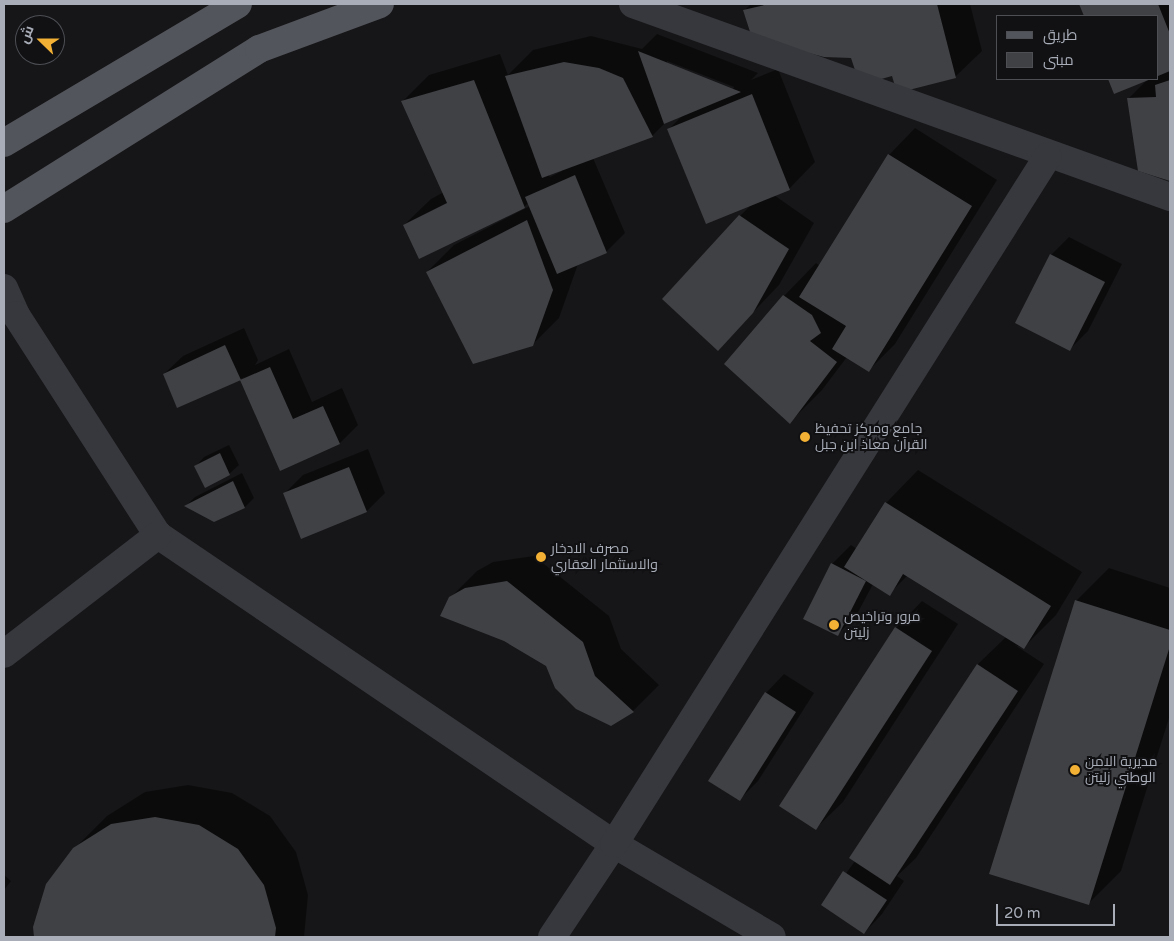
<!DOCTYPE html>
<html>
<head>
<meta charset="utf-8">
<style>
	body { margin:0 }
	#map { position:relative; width:1174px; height:941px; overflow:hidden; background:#161618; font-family:"Varela Round",Cairo,sans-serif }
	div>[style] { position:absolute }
	.shadow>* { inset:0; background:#0007 }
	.building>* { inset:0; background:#404145 }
	.minor>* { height:28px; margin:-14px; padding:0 14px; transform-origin:14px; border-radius:14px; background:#37383d }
	.major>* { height:28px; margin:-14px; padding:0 14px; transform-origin:14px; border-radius:14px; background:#53555c }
	.dots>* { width:14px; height:14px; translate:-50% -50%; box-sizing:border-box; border:2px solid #111113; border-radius:50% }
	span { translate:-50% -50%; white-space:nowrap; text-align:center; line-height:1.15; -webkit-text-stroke:4px #111113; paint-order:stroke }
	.poi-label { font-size:14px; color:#a8adb8 }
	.left { translate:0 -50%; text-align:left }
	.frame { position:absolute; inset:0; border:5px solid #a8adb8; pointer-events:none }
	.legend { position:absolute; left:996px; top:15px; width:162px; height:65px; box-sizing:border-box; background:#111113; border:1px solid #4d4f55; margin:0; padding:6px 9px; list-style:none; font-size:15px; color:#a8adb8 }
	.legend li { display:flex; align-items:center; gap:10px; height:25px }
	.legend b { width:25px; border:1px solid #4d4f55 }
	.north { position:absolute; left:15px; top:15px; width:50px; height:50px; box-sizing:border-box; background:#111113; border:1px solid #4d4f55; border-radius:50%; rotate:292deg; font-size:14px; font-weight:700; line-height:20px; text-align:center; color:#a8adb8 }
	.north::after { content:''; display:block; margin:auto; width:18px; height:22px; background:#f2b134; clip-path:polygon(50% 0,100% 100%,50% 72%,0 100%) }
	.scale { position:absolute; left:996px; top:904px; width:119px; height:22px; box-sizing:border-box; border:2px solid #a8adb8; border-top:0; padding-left:6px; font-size:15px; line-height:18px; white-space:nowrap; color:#a8adb8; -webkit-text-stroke:4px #111113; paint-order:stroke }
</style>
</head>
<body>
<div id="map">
	<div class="shadow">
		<i style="clip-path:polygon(751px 4px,970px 4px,982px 51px,955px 77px,893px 75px,744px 11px)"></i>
		<i style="clip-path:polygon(1080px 4px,1170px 4px,1170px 180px,1139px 170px,1128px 99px,1148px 79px,1158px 79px,1158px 16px,1085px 16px)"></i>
		<i style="clip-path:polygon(evenodd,657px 34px,758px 73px,751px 80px,778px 69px,815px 162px,789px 189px,774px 195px,814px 223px,779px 285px,718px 349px,740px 216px,753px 203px,669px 129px,683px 115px,667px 121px,652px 136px,593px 158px,625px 233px,606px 252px,578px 264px,559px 318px,532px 345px,427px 272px,454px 245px,530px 206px,528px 203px,522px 209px,404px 225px,431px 199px,444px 192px,403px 101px,429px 75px,500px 54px,508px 75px,533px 50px,591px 36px,642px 49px,657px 34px,667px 61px,734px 87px,733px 90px,667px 64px,667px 61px,657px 34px,561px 169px,562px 171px,550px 177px,548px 174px,561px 169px)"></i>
		<i style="clip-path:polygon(915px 128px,997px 180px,895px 344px,869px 370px,847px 357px,822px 390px,790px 422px,784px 296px,816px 263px,820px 266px,889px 155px)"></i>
		<i style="clip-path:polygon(1069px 237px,1122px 264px,1088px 331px,1069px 350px,1051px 255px)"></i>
		<i style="clip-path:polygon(244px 328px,258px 360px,255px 365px,289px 349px,312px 402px,342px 388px,358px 425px,340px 443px,280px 470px,241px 381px,245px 377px,178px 407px,164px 374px,183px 356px)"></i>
		<i style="clip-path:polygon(229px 445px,239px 465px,229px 474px,195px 467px,204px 457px)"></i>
		<i style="clip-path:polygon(368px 449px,385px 493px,367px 511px,284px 494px,303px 475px)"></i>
		<i style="clip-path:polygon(918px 470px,1082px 572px,1056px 615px,1023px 648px,1015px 645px,1044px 664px,916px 858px,897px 876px,904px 881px,882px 914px,864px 933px,823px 905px,855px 861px,850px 858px,978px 664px,1006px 637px,908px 575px,889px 594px,873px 584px,856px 616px,837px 635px,832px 564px,851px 545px,857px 549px,886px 503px)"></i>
		<i style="clip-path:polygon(242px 473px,254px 498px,245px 507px,186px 506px,195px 497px)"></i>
		<i style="clip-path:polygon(534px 556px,609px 616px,621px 649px,659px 685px,633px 711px,611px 724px,547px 665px,450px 598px,477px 571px,493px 562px)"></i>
		<i style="clip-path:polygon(1109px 568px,1170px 588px,1170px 715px,1121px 871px,1088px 904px,1076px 601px)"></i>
		<i style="clip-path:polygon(922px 601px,958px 624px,843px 802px,816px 828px,896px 628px)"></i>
		<i style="clip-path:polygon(784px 674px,814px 693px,758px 781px,740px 799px,710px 780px,766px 693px)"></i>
		<i style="clip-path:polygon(188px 785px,232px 793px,270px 816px,296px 852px,308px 895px,304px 937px,35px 937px,34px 927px,74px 849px,107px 816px,145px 792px)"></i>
		<i style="clip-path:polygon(4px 875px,11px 881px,4px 890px)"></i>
	</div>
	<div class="building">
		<i style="clip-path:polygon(769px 4px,937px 4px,956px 78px,897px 93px,892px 76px,860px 85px,851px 58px,824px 57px,752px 38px,743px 10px)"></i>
		<i style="clip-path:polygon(1079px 4px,1158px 4px,1170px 34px,1170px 71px,1158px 76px,1158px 16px,1084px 16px)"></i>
		<i style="clip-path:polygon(638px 51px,741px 92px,664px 124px)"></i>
		<i style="clip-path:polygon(564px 62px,599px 68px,623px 78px,653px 137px,542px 178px,505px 76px)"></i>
		<i style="clip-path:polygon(1108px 79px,1151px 79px,1114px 94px)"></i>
		<i style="clip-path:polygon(474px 80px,525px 208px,419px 259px,403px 225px,447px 203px,401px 101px)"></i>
		<i style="clip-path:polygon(1170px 80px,1170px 181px,1138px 171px,1127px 98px,1156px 97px,1155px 85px)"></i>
		<i style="clip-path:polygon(752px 94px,790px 190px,706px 224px,667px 129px)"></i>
		<i style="clip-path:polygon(888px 154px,972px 206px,869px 372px,832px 349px,846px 326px,799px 297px)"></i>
		<i style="clip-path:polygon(575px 175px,607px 253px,557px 274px,525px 197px)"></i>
		<i style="clip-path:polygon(739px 215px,789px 249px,753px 313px,718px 351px,662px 299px)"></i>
		<i style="clip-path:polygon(527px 220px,553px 290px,533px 346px,473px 364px,426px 272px)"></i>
		<i style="clip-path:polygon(1050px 254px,1105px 282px,1070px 351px,1015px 323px)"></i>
		<i style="clip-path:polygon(783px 295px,812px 315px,821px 333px,810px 341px,837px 362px,790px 424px,724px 364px)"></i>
		<i style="clip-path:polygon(225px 345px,241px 380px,177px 408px,163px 374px)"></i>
		<i style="clip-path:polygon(270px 367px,293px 419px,323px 406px,340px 444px,280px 471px,240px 380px)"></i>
		<i style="clip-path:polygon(220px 453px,230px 475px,205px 488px,194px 466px)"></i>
		<i style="clip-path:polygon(349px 467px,367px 512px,301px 539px,283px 493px)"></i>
		<i style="clip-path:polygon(233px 481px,245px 508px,214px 522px,184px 506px)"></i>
		<i style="clip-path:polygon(885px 502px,1051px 606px,1024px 649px,903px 574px,890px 596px,844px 567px)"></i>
		<i style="clip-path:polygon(831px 563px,866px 581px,838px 636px,803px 619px)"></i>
		<i style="clip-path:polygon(507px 581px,583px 642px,595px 676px,634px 712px,611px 726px,576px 709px,555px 688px,546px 666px,504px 641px,440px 616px,449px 597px,465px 588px)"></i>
		<i style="clip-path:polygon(1075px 600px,1170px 630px,1170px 646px,1089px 905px,989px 874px)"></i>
		<i style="clip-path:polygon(895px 627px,932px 651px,816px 830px,779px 806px)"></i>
		<i style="clip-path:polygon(977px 664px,1018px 691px,890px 885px,849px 858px)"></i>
		<i style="clip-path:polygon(765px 692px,796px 712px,740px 801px,708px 781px)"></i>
		<i style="clip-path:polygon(155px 817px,199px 825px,238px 849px,264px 885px,276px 928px,275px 937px,34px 937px,33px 927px,46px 884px,73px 848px,111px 824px)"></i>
		<i style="clip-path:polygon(843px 871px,887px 900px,864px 934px,821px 905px)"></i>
	</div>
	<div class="minor">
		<i style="left:633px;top:4px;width:571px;rotate:19.77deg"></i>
		<i style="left:4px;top:288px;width:30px;rotate:66deg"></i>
		<i style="left:16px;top:315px;width:262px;rotate:57.2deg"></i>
		<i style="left:158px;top:535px;width:551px;rotate:34.12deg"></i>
		<i style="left:614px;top:844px;width:183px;rotate:30.5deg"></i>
		<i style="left:4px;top:654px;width:195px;rotate:-37.7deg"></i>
		<i style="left:552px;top:937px;width:112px;rotate:-56.3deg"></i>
		<i style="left:614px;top:844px;width:813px;rotate:-57.76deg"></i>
	</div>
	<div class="major">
		<i style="left:4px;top:143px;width:272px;rotate:-30.7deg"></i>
		<i style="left:4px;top:209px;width:301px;rotate:-32.1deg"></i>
		<i style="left:259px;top:49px;width:129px;rotate:-20.4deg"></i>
	</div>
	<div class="dots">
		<i style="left:805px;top:437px;background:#f2b134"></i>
		<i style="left:541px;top:557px;background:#f2b134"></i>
		<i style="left:834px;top:625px;background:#f2b134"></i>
		<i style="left:1075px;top:770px;background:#f2b134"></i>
	</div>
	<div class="poi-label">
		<span class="left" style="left:815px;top:437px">جامع ومركز تحفيظ<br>القرآن معاذ ابن جبل</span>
		<span class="left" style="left:551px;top:557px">مصرف اﻻدخار<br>واﻻستثمار العقاري</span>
		<span class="left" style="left:844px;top:625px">مرور وتراخيص<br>زليتن</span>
		<span class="left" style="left:1085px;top:770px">مديرية الامن<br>الوطني زليتن</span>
	</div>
	<div class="frame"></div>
	<ul class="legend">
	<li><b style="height:6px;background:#53555c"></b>طريق</li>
	<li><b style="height:14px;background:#404145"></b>مبنى</li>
	</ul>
	<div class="north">ش</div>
	<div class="scale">20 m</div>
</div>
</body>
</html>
